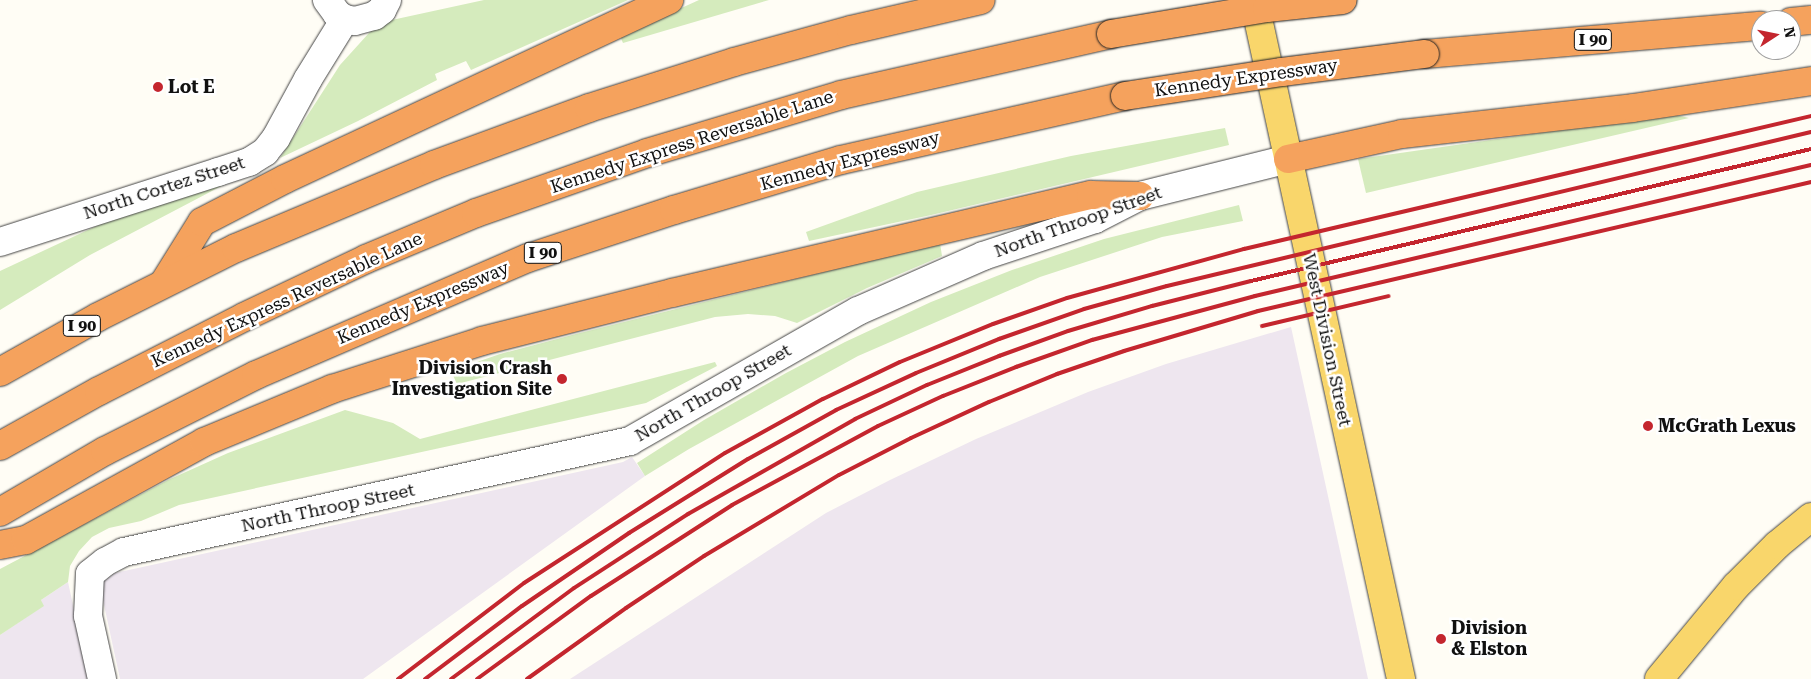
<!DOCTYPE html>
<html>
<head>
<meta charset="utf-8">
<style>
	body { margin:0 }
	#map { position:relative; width:1811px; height:679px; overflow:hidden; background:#fffdf5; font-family:"Roboto Serif",serif }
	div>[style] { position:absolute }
	.industrial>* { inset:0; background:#eee6ef }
	.green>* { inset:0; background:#d5ebbd }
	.roads { filter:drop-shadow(0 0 1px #444) drop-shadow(0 0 1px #444) }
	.minor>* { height:28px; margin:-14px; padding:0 14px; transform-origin:14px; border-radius:14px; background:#fff }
	.major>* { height:28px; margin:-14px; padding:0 14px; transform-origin:14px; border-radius:14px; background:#f9d66b }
	.highway>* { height:28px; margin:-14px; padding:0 14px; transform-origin:14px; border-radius:14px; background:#f5a25d }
	.rail>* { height:4px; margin:-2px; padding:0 2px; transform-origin:2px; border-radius:2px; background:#c4262e }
	.bridges { filter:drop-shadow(0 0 1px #222) drop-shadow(0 0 1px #222) }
	.highway-bridge>* { height:28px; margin:-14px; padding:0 14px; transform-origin:14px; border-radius:14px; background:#f5a25d }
	.dots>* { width:14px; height:14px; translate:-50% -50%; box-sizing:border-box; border:2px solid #fff; border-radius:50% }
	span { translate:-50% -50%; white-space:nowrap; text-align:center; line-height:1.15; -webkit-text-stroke:5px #fff; paint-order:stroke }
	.shield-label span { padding:1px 4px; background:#fff; border:1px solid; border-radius:4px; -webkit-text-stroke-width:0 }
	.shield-label { font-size:16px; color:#111; font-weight:700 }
	.street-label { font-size:18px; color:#111 }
	.poi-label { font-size:18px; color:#111; font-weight:700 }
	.left { translate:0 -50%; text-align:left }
	.right { translate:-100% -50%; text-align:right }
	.north { position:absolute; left:1751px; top:10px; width:50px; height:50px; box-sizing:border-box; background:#fff; border:1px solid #a0a0a0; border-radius:50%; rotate:79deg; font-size:14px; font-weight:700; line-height:20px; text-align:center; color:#111 }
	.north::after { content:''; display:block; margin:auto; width:18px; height:22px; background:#c4262e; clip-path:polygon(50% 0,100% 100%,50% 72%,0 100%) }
</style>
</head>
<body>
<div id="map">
	<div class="industrial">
		<i style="clip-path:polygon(1291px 327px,1368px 679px,570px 679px,826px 513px,890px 480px,976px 439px,1088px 392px,1166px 364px)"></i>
		<i style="clip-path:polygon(632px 457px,645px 476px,363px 679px,120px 679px,101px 591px,104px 581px,115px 573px,623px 462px)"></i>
		<i style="clip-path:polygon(68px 582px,89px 679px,0 679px,0 635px,43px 606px,41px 600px)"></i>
	</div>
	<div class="green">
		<i style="clip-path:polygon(484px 0,628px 0,471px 70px,466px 61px,435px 74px,437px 80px,358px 121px,280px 158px,340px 65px,378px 23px)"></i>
		<i style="clip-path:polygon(699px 0,769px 0,623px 43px,620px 36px)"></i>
		<i style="clip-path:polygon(1672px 114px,1689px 118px,1366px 193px,1358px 159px)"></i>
		<i style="clip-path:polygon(1225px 128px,1229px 145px,931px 215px,809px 241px,806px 232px,917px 192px,1071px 156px)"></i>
		<i style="clip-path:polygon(231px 181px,90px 255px,0 310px,0 271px,105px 222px)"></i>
		<i style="clip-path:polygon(1239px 205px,1243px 221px,1162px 237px,1040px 277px,858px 356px,689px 449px,645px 476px,637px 463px,704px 420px,786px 373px,845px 342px,931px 302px,1012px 270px,1104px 239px)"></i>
		<i style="clip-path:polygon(940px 243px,942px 256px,867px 288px,797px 323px,775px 316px,748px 314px,715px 317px,457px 384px,451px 371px,500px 354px,576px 334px)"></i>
		<i style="clip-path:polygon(715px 362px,717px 366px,646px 403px,179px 505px,141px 521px,109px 528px,92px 537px,79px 551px,70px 566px,68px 582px,41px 600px,44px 606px,0 635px,0 569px,168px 480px,228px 453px,345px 410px,393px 423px,420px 439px)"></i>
	</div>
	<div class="roads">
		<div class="minor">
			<i style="left:327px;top:0;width:17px;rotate:54deg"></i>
			<i style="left:337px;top:14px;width:9px;rotate:32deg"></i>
			<i style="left:345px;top:19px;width:10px;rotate:11deg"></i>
			<i style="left:355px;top:21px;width:20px;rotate:-15deg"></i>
			<i style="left:374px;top:16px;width:10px;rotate:-37deg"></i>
			<i style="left:382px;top:10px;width:11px;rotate:-63deg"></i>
			<i style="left:0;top:242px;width:229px;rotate:-17.8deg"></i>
			<i style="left:218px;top:172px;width:33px;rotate:-18deg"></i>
			<i style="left:249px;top:162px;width:19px;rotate:-32deg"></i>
			<i style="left:265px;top:152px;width:18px;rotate:-52deg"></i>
			<i style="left:276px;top:138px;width:67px;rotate:-61.5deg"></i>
			<i style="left:308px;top:79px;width:70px;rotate:-58.3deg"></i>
			<i style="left:102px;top:679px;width:65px;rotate:-102.5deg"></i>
			<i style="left:88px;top:616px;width:42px;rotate:-87.3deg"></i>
			<i style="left:90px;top:574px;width:19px;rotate:-39deg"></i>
			<i style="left:105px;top:562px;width:21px;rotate:-28deg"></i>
			<i style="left:124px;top:552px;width:518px;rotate:-12.37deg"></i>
			<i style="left:630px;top:441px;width:262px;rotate:-29.7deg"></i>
			<i style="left:858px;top:311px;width:137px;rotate:-23.7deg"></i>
			<i style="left:983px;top:256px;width:118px;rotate:-18.3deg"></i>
			<i style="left:1095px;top:219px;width:51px;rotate:-27.1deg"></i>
			<i style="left:1140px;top:196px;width:153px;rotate:-14deg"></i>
		</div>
		<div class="major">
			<i style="left:1254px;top:0;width:695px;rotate:77.78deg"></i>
			<i style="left:1659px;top:679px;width:121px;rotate:-50.4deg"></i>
			<i style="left:1736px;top:586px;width:58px;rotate:-45deg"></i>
			<i style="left:1777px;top:545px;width:44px;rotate:-39.5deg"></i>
		</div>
		<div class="highway">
			<i style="left:1791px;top:22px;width:20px;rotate:-6deg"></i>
			<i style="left:1425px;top:54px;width:337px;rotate:-4.8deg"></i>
			<i style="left:1288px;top:159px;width:117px;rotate:-12.4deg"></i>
			<i style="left:1402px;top:134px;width:232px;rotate:-6.4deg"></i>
			<i style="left:1633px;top:108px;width:180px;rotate:-8.6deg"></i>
			<i style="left:164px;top:283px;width:72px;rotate:-58.1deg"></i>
			<i style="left:202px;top:222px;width:93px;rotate:-27.4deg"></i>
			<i style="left:285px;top:179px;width:424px;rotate:-25deg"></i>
			<i style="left:0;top:372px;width:112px;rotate:-29.3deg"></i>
			<i style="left:98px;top:317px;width:154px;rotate:-26.6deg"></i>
			<i style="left:236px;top:248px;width:215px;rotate:-22.7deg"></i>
			<i style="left:434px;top:165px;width:165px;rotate:-20.2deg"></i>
			<i style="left:589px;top:108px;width:152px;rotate:-17.6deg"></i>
			<i style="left:734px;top:62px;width:121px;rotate:-15.3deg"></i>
			<i style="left:851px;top:30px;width:133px;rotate:-13deg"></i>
			<i style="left:0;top:446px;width:113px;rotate:-29.1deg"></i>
			<i style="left:99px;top:391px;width:163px;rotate:-27deg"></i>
			<i style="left:244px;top:317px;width:135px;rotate:-25.4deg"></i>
			<i style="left:366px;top:259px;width:119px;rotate:-22.7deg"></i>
			<i style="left:476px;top:213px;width:181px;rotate:-19.3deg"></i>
			<i style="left:647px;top:153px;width:202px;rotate:-16.6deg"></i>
			<i style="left:841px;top:95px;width:277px;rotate:-12.7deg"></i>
			<i style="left:0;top:512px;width:121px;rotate:-30.2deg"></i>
			<i style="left:105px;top:451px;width:169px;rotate:-26.7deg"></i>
			<i style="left:256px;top:375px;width:296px;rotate:-23.3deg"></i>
			<i style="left:528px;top:258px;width:154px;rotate:-18.2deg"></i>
			<i style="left:674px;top:210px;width:174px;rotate:-16.7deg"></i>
			<i style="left:841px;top:160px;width:291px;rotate:-12.7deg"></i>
			<i style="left:0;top:545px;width:26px;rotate:-11deg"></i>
			<i style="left:26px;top:540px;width:203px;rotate:-28.8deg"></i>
			<i style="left:204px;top:442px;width:139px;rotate:-22.5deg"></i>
			<i style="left:332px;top:389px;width:157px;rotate:-17.7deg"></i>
			<i style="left:482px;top:341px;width:196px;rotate:-14.2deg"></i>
			<i style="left:672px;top:293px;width:430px;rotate:-13.2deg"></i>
			<i style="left:1091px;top:195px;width:49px;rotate:1.2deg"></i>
		</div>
	</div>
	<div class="rail">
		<i style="left:1262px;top:326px;width:130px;rotate:-13.3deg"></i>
		<i style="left:398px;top:679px;width:158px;rotate:-37.3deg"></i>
		<i style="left:524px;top:583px;width:239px;rotate:-32.9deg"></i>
		<i style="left:725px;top:453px;width:112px;rotate:-28.9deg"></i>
		<i style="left:823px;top:399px;width:85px;rotate:-25.7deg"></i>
		<i style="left:900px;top:362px;width:100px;rotate:-22.2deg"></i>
		<i style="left:993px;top:324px;width:78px;rotate:-19.4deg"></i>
		<i style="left:1067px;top:298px;width:184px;rotate:-15.5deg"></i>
		<i style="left:1244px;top:249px;width:582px;rotate:-13.2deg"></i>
		<i style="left:425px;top:679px;width:121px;rotate:-37deg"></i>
		<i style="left:522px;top:606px;width:130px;rotate:-34.3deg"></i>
		<i style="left:629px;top:533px;width:140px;rotate:-31.9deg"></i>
		<i style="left:748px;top:459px;width:101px;rotate:-29.1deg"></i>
		<i style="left:836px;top:410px;width:88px;rotate:-24.8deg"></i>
		<i style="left:916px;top:373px;width:90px;rotate:-22.3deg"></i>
		<i style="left:999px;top:339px;width:90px;rotate:-19.4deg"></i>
		<i style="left:1084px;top:309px;width:86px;rotate:-15.5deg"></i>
		<i style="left:1167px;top:286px;width:662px;rotate:-13.45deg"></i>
		<i style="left:451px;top:679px;width:153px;rotate:-36.5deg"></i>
		<i style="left:574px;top:588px;width:136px;rotate:-33deg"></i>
		<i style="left:688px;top:514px;width:192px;rotate:-29.6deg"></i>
		<i style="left:855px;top:419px;width:80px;rotate:-25.3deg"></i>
		<i style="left:927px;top:385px;width:78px;rotate:-21.9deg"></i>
		<i style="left:999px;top:356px;width:73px;rotate:-19.9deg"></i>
		<i style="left:1068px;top:331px;width:88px;rotate:-16.6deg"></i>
		<i style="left:1152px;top:306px;width:102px;rotate:-14.2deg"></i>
		<i style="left:1251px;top:281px;width:575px;rotate:-13.26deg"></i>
		<i style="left:477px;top:679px;width:141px;rotate:-36.1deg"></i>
		<i style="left:591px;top:596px;width:168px;rotate:-32.8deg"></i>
		<i style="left:732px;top:505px;width:166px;rotate:-28.4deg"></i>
		<i style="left:878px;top:426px;width:72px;rotate:-24.8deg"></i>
		<i style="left:943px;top:396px;width:79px;rotate:-21.7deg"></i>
		<i style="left:1016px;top:367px;width:81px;rotate:-19.6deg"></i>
		<i style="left:1092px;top:340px;width:169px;rotate:-15.1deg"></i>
		<i style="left:1255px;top:296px;width:571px;rotate:-13.26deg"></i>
		<i style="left:527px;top:679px;width:122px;rotate:-35.6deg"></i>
		<i style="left:626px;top:608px;width:94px;rotate:-33.7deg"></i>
		<i style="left:704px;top:556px;width:157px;rotate:-31deg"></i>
		<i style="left:839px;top:475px;width:81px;rotate:-27.2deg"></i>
		<i style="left:911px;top:438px;width:86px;rotate:-24.8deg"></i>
		<i style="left:989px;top:402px;width:74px;rotate:-22.4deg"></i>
		<i style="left:1057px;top:374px;width:71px;rotate:-18.9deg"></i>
		<i style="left:1124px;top:351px;width:140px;rotate:-16.6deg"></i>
		<i style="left:1258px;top:311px;width:568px;rotate:-13.13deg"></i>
	</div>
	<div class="bridges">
		<div class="highway-bridge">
			<i style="left:1111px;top:34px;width:158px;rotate:-9.5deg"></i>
			<i style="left:1267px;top:8px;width:76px;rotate:-6deg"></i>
			<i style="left:1125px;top:96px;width:159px;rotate:-8.7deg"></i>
			<i style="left:1282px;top:72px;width:144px;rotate:-7.2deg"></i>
		</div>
	</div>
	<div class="dots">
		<i style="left:158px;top:87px;background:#c4262e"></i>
		<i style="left:562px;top:379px;background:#c4262e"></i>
		<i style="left:1648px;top:426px;background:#c4262e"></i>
		<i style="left:1441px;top:639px;background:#c4262e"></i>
	</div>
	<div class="shield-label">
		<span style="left:1593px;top:40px">I 90</span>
		<span style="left:543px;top:253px">I 90</span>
		<span style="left:82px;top:326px">I 90</span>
	</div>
	<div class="street-label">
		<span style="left:1246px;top:78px;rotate:-8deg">Kennedy Expressway</span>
		<span style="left:692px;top:142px;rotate:-18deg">Kennedy Express Reversable Lane</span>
		<span style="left:850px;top:161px;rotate:-15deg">Kennedy Expressway</span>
		<span style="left:164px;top:188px;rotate:-18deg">North Cortez Street</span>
		<span style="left:1078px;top:222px;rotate:-20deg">North Throop Street</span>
		<span style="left:287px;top:300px;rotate:-25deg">Kennedy Express Reversable Lane</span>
		<span style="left:423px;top:303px;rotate:-23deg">Kennedy Expressway</span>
		<span style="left:1327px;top:340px;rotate:78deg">West Division Street</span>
		<span style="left:713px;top:393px;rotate:-30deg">North Throop Street</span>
		<span style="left:328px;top:508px;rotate:-12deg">North Throop Street</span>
	</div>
	<div class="poi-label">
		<span class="left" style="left:168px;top:87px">Lot E</span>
		<span class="right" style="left:552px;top:379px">Division Crash<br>Investigation Site</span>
		<span class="left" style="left:1658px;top:426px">McGrath Lexus</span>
		<span class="left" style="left:1451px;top:639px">Division<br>&amp; Elston</span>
	</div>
	<div class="north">N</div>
</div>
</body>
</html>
